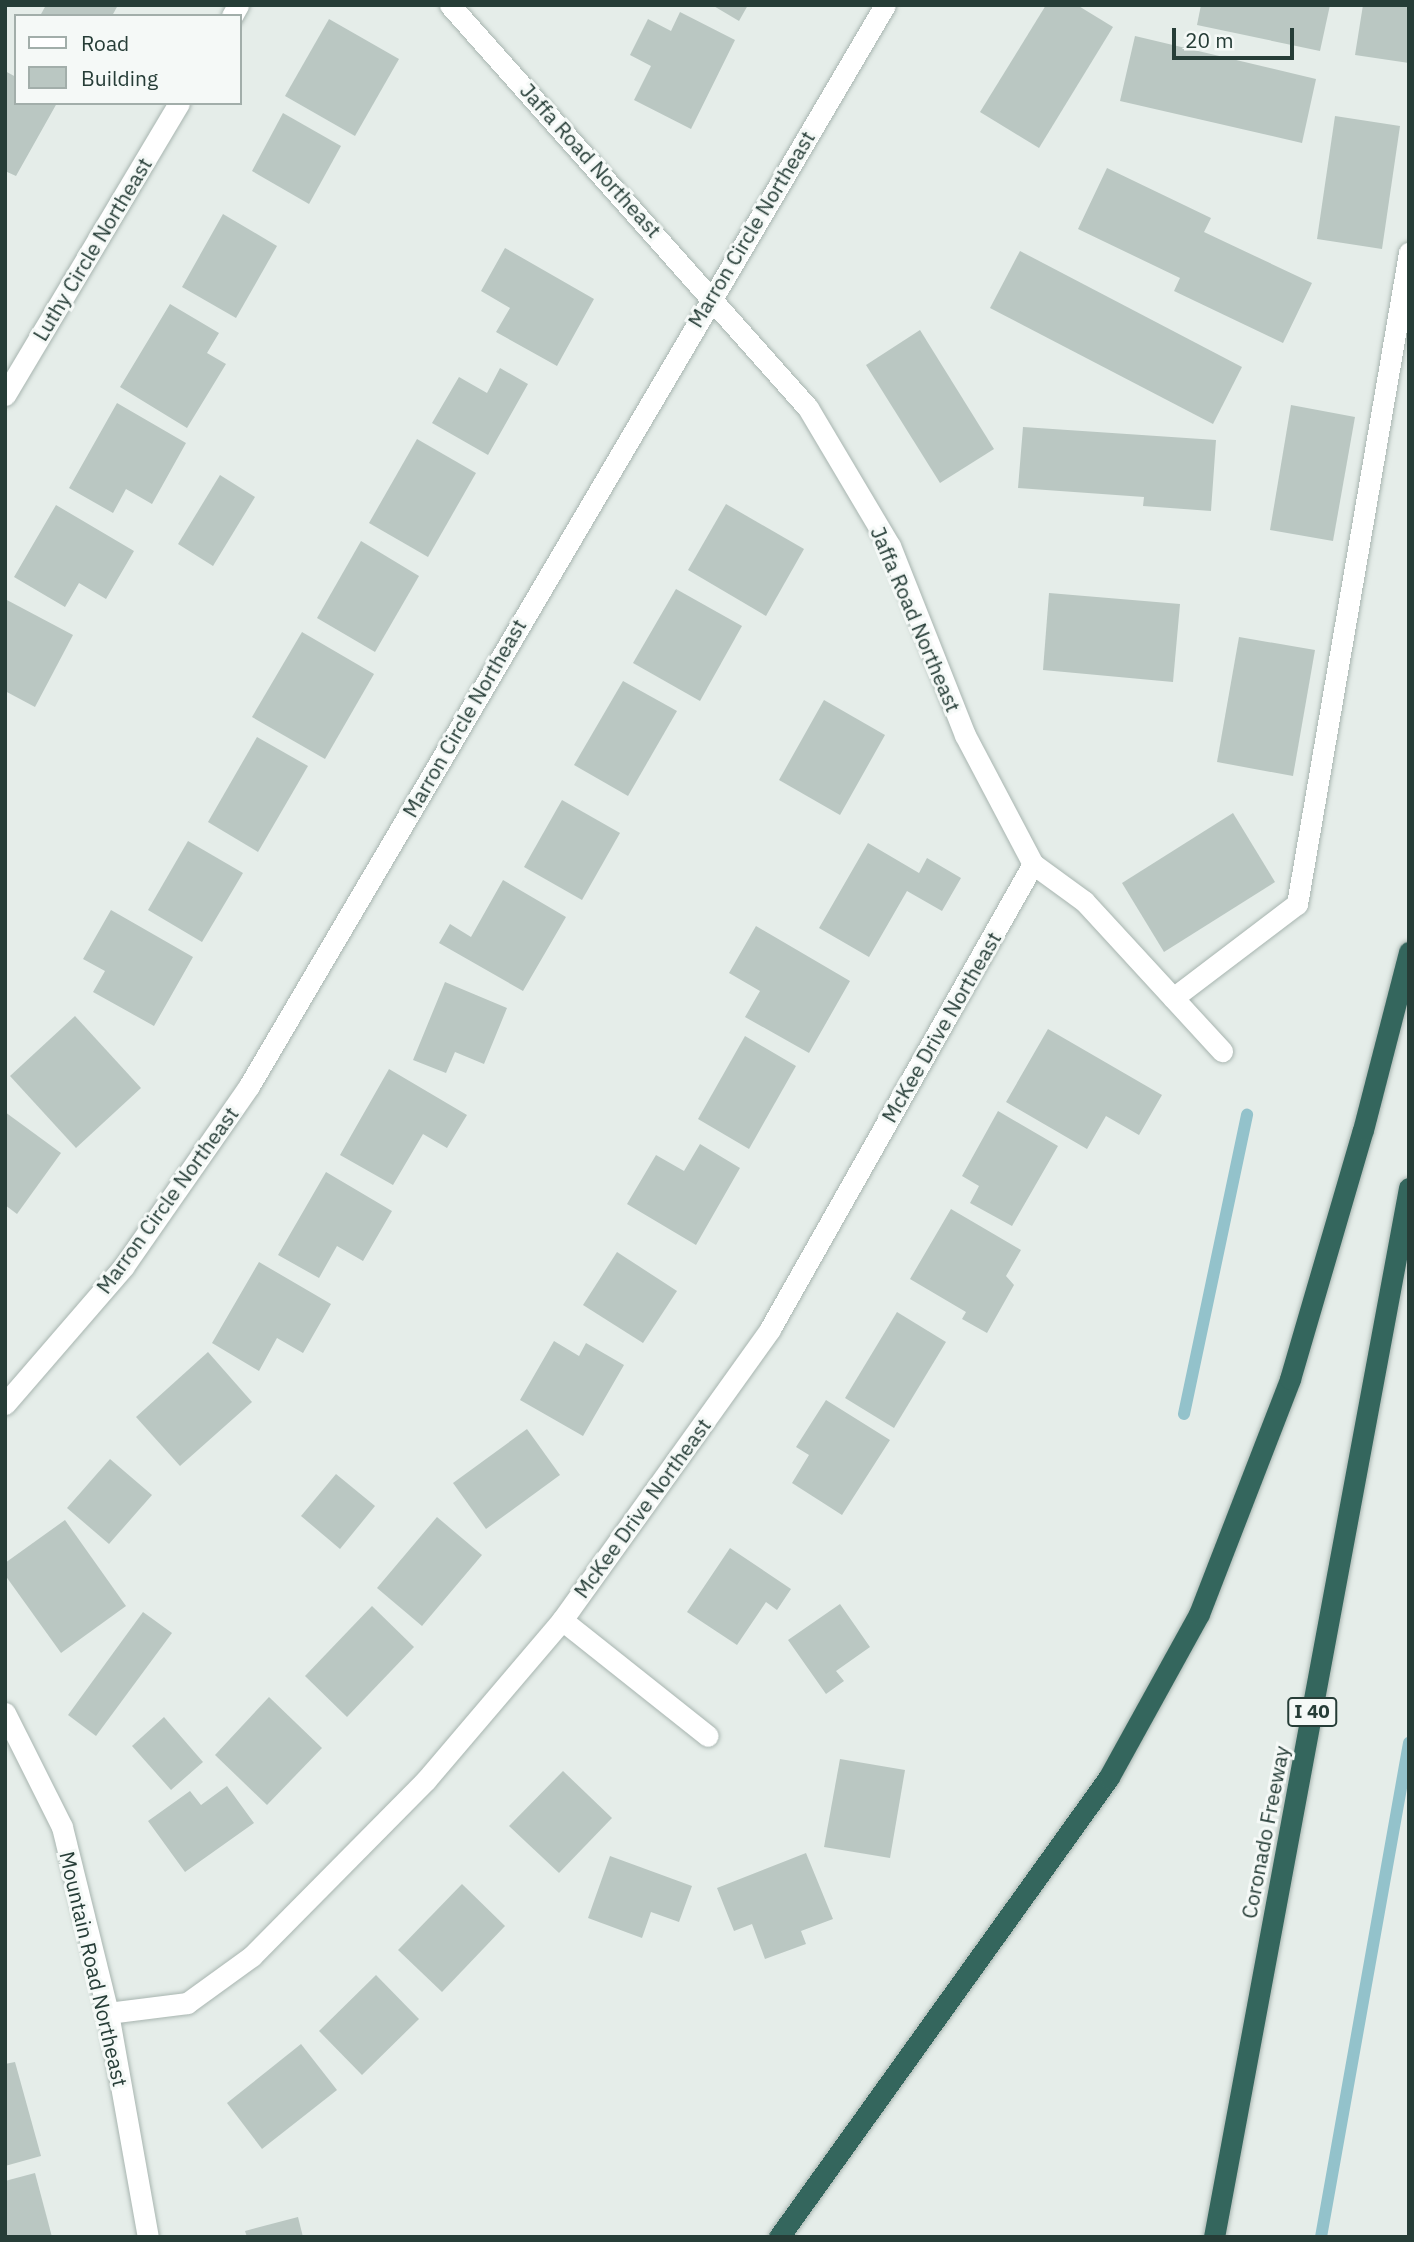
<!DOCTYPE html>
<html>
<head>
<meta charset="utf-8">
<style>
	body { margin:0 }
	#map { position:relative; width:1414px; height:2242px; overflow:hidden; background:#e5ede9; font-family:"IBM Plex Sans",sans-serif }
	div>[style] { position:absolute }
	.stream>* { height:12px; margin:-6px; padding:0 6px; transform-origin:6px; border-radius:6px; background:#93c2cb }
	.building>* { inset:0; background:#bac7c2 }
	.roads { filter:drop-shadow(0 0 2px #a8b5b0) drop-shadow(0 0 2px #a8b5b0) }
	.lane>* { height:21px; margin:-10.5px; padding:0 10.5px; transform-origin:10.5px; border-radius:10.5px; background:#fff }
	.street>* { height:21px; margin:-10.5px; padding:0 10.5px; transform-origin:10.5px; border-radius:10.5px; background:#fff }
	.highway>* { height:21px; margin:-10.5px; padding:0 10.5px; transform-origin:10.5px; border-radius:10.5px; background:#34665d }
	span { translate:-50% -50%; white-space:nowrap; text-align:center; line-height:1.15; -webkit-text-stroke:6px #f5f9f7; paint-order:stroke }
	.shield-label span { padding:2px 5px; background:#f5f9f7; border:2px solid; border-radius:5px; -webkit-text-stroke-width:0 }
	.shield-label { font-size:19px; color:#263d37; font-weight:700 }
	.street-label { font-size:21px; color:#263d37 }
	.frame { position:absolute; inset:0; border:7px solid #263d37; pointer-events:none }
	.legend { position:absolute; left:14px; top:14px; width:228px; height:91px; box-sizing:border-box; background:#f5f9f7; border:2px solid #a2aeaa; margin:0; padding:9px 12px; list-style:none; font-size:21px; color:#263d37 }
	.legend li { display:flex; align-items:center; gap:14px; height:35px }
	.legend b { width:35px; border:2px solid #a2aeaa }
	.scale { position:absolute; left:1172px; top:28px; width:122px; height:32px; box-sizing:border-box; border:4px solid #263d37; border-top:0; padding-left:9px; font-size:21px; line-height:24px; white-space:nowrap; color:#263d37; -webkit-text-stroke:5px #f5f9f7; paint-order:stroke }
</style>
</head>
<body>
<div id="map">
	<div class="stream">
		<i style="left:1184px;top:1414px;width:306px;rotate:-78.1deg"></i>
		<i style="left:1321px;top:2237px;width:502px;rotate:-79.9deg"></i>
	</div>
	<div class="building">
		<i style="clip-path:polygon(46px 5px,118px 5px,112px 16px,40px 16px)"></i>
		<i style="clip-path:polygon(712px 5px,748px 5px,739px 21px)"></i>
		<i style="clip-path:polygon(1046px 5px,1077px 5px,1113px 27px,1039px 148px,980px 112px)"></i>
		<i style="clip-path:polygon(1201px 5px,1330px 5px,1320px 51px,1197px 25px)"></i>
		<i style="clip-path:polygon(1363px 5px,1409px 5px,1409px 63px,1355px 55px)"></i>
		<i style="clip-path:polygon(680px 12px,735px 40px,691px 129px,634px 100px,651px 66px,630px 55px,648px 19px,671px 31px)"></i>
		<i style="clip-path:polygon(329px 19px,399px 59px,355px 136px,285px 96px)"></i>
		<i style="clip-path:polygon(1135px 36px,1316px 79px,1302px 143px,1120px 101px)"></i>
		<i style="clip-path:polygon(5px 71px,16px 77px,16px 103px,57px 103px,16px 176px,5px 171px)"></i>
		<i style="clip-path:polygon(283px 113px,341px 146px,309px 204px,252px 171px)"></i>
		<i style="clip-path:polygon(1335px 116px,1400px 126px,1382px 249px,1317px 239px)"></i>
		<i style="clip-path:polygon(1107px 168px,1211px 218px,1204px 232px,1312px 283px,1283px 343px,1174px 291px,1180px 278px,1078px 229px)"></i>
		<i style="clip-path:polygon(223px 214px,277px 246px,236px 318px,182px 287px)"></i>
		<i style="clip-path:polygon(505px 248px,594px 299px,557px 366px,496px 332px,510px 308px,481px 291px)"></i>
		<i style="clip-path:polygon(1020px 251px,1242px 367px,1213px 424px,990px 308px)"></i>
		<i style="clip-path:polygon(170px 304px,219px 333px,207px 353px,226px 364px,187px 428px,120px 387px)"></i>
		<i style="clip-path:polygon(920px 330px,994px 449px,940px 483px,866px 365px)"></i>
		<i style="clip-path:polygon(500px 368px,528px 384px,488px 455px,432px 423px,459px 377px,487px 393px)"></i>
		<i style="clip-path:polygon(117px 403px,186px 443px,152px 504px,126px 489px,113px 513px,69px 488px)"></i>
		<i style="clip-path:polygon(1291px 405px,1355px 417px,1333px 541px,1270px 530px)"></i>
		<i style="clip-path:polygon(1023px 427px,1216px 440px,1211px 511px,1143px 506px,1144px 497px,1018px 488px)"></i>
		<i style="clip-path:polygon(417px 439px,476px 473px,428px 557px,369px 523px)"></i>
		<i style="clip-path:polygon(220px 475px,255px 497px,213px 566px,178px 544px)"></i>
		<i style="clip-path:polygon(726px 504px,804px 549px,766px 616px,688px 570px)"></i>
		<i style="clip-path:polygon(56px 505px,134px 551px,106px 599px,79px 583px,65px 607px,14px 577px)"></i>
		<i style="clip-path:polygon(361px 541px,419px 576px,375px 652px,317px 618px)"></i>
		<i style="clip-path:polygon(676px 589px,742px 626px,700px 701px,633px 663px)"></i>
		<i style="clip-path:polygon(1049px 593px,1180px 604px,1173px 682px,1043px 670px)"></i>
		<i style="clip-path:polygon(5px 599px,73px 635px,35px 707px,5px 691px)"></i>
		<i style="clip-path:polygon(302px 632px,374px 674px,325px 759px,252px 717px)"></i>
		<i style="clip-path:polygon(1239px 637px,1315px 650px,1293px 776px,1217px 762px)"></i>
		<i style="clip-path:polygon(623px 681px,677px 711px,628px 796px,574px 765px)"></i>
		<i style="clip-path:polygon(824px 700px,885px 735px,840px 815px,779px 780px)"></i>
		<i style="clip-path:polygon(257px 737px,308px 766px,258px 852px,208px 822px)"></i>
		<i style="clip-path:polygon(562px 800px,620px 833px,582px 900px,524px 867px)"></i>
		<i style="clip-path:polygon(1233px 813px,1275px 882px,1164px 952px,1122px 883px)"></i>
		<i style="clip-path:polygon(188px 841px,243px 873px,202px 942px,148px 910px)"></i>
		<i style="clip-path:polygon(868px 843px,919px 873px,927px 858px,961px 878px,942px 911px,907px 891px,869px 957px,819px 928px)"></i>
		<i style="clip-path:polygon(503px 880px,566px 917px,523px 991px,439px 943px,450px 924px,471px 937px)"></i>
		<i style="clip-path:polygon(111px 910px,193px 957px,154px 1026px,93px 992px,105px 971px,83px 959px)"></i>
		<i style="clip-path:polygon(756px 926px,850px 981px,809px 1053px,745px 1017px,760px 991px,729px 973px)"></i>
		<i style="clip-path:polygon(445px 982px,507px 1008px,484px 1064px,455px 1052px,446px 1073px,413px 1060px)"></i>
		<i style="clip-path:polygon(75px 1016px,141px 1088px,76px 1148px,10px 1076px)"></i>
		<i style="clip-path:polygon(1048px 1029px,1162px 1095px,1139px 1135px,1106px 1116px,1087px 1149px,1006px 1102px)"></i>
		<i style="clip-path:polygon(745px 1036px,796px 1066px,749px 1149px,698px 1119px)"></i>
		<i style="clip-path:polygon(389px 1069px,467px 1115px,447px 1148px,423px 1134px,393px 1185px,340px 1155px)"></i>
		<i style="clip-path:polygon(998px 1111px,1058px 1146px,1012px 1226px,970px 1203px,979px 1186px,962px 1176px)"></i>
		<i style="clip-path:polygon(5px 1112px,61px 1153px,17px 1214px,5px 1205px)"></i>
		<i style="clip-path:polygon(700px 1144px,740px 1168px,696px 1245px,627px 1204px,656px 1155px,684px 1171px)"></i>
		<i style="clip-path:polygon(326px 1172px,392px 1211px,363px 1261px,337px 1246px,319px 1278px,278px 1255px)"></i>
		<i style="clip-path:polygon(951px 1209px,1021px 1250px,1006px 1276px,1014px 1285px,987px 1333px,962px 1319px,966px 1312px,910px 1279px)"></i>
		<i style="clip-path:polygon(617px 1252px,677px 1291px,643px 1343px,583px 1305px)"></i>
		<i style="clip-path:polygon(259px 1262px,331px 1304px,303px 1353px,277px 1338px,259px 1371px,212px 1343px)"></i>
		<i style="clip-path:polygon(897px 1312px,946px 1342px,894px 1428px,845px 1398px)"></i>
		<i style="clip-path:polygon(554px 1341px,579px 1356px,586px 1343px,624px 1365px,583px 1436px,520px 1400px)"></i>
		<i style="clip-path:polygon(208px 1352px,252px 1402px,180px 1466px,136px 1417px)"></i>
		<i style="clip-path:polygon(826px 1400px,890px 1440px,842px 1515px,792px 1483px,809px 1455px,796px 1447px)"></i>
		<i style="clip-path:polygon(527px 1429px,560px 1475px,486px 1529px,453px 1483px)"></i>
		<i style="clip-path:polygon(110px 1459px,152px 1495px,109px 1544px,67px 1508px)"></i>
		<i style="clip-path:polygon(336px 1474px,375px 1506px,340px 1549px,301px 1516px)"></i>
		<i style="clip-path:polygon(437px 1517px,482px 1555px,422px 1626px,377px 1588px)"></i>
		<i style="clip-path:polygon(65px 1520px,126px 1606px,61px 1653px,5px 1575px,5px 1563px)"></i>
		<i style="clip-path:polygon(730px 1548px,791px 1589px,777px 1610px,766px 1602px,737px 1645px,687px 1612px)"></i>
		<i style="clip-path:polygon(840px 1604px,870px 1647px,836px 1671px,844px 1681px,826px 1694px,788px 1640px)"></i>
		<i style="clip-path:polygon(372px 1606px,414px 1647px,347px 1717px,305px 1676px)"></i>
		<i style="clip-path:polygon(143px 1612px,172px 1633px,96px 1736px,68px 1715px)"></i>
		<i style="clip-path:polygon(269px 1697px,322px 1748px,267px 1805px,215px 1755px)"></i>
		<i style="clip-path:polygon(164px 1717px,203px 1762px,171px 1790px,132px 1746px)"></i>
		<i style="clip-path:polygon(840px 1759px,905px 1770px,890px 1858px,824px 1847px)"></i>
		<i style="clip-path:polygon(563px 1771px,612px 1818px,559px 1873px,509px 1826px)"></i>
		<i style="clip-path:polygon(227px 1786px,254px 1823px,185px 1872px,148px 1821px,190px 1791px,201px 1805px)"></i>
		<i style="clip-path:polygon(806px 1853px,833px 1919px,801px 1931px,806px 1944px,765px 1959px,752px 1924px,734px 1931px,717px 1888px)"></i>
		<i style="clip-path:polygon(610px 1856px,692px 1886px,679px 1922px,651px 1912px,642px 1938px,588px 1918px)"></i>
		<i style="clip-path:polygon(462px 1884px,505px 1926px,442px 1992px,398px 1950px)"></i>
		<i style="clip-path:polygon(376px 1975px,419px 2019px,362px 2075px,319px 2031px)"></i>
		<i style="clip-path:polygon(301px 2044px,337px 2090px,262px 2149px,227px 2103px)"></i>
		<i style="clip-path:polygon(15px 2062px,41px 2156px,5px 2166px,5px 2064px)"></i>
		<i style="clip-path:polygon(35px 2173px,52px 2237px,5px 2237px,5px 2181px)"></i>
		<i style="clip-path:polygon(298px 2217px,303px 2237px,247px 2237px,245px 2231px)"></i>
	</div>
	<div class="roads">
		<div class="lane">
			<i style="left:1033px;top:864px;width:63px;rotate:36deg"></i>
			<i style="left:1084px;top:901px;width:204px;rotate:47.4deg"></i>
			<i style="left:1173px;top:998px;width:156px;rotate:-37.2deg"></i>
			<i style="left:1297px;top:904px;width:661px;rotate:-80.24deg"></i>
		</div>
		<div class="street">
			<i style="left:232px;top:16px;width:13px;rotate:-61deg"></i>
			<i style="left:5px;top:395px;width:340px;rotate:-59.2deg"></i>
			<i style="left:5px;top:1404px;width:182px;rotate:-49.2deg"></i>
			<i style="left:124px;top:1266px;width:219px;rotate:-55.2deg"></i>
			<i style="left:249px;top:1086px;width:1254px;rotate:-59.53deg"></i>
			<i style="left:562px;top:1620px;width:186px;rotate:38.5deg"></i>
			<i style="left:5px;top:1713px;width:127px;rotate:63.4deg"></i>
			<i style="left:62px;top:1827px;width:192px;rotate:76.1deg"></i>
			<i style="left:108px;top:2013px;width:228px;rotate:79.9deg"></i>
			<i style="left:108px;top:2013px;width:80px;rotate:-7.2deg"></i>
			<i style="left:187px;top:2003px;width:80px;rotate:-35.9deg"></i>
			<i style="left:252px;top:1956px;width:247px;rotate:-45.3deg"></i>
			<i style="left:426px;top:1780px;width:210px;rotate:-49.6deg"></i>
			<i style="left:562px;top:1620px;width:358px;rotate:-54.4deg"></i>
			<i style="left:770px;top:1329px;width:534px;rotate:-60.51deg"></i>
			<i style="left:1033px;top:864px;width:146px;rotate:-117.8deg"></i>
			<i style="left:965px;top:735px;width:203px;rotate:-111.6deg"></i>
			<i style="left:890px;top:546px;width:161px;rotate:-120.7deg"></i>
			<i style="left:808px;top:408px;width:539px;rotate:-131.62deg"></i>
		</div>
		<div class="highway">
			<i style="left:779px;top:2237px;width:566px;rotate:-54.34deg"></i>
			<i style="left:1109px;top:1777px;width:186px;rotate:-61.1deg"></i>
			<i style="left:1199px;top:1614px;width:252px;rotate:-68.8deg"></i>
			<i style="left:1290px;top:1379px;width:259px;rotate:-73.7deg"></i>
			<i style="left:1363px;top:1130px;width:184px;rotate:-75.5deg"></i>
			<i style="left:1214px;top:2237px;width:1067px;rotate:-79.47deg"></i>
		</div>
	</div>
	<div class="shield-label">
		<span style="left:1312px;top:1712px">I 40</span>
	</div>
	<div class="street-label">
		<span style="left:591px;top:160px;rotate:48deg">Jaffa Road Northeast</span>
		<span style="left:751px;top:229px;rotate:-59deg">Marron Circle Northeast</span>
		<span style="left:92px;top:249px;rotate:-59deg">Luthy Circle Northeast</span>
		<span style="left:916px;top:619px;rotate:67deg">Jaffa Road Northeast</span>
		<span style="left:464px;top:718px;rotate:-60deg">Marron Circle Northeast</span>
		<span style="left:941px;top:1027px;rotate:-60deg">McKee Drive Northeast</span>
		<span style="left:167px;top:1200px;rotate:-54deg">Marron Circle Northeast</span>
		<span style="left:642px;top:1508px;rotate:-54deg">McKee Drive Northeast</span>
		<span style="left:1265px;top:1832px;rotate:-79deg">Coronado Freeway</span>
		<span style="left:94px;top:1969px;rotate:77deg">Mountain Road Northeast</span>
	</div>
	<div class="frame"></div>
	<ul class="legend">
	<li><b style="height:9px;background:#fff"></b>Road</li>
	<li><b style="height:19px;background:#bac7c2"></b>Building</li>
	</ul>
	<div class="scale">20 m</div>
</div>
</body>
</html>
